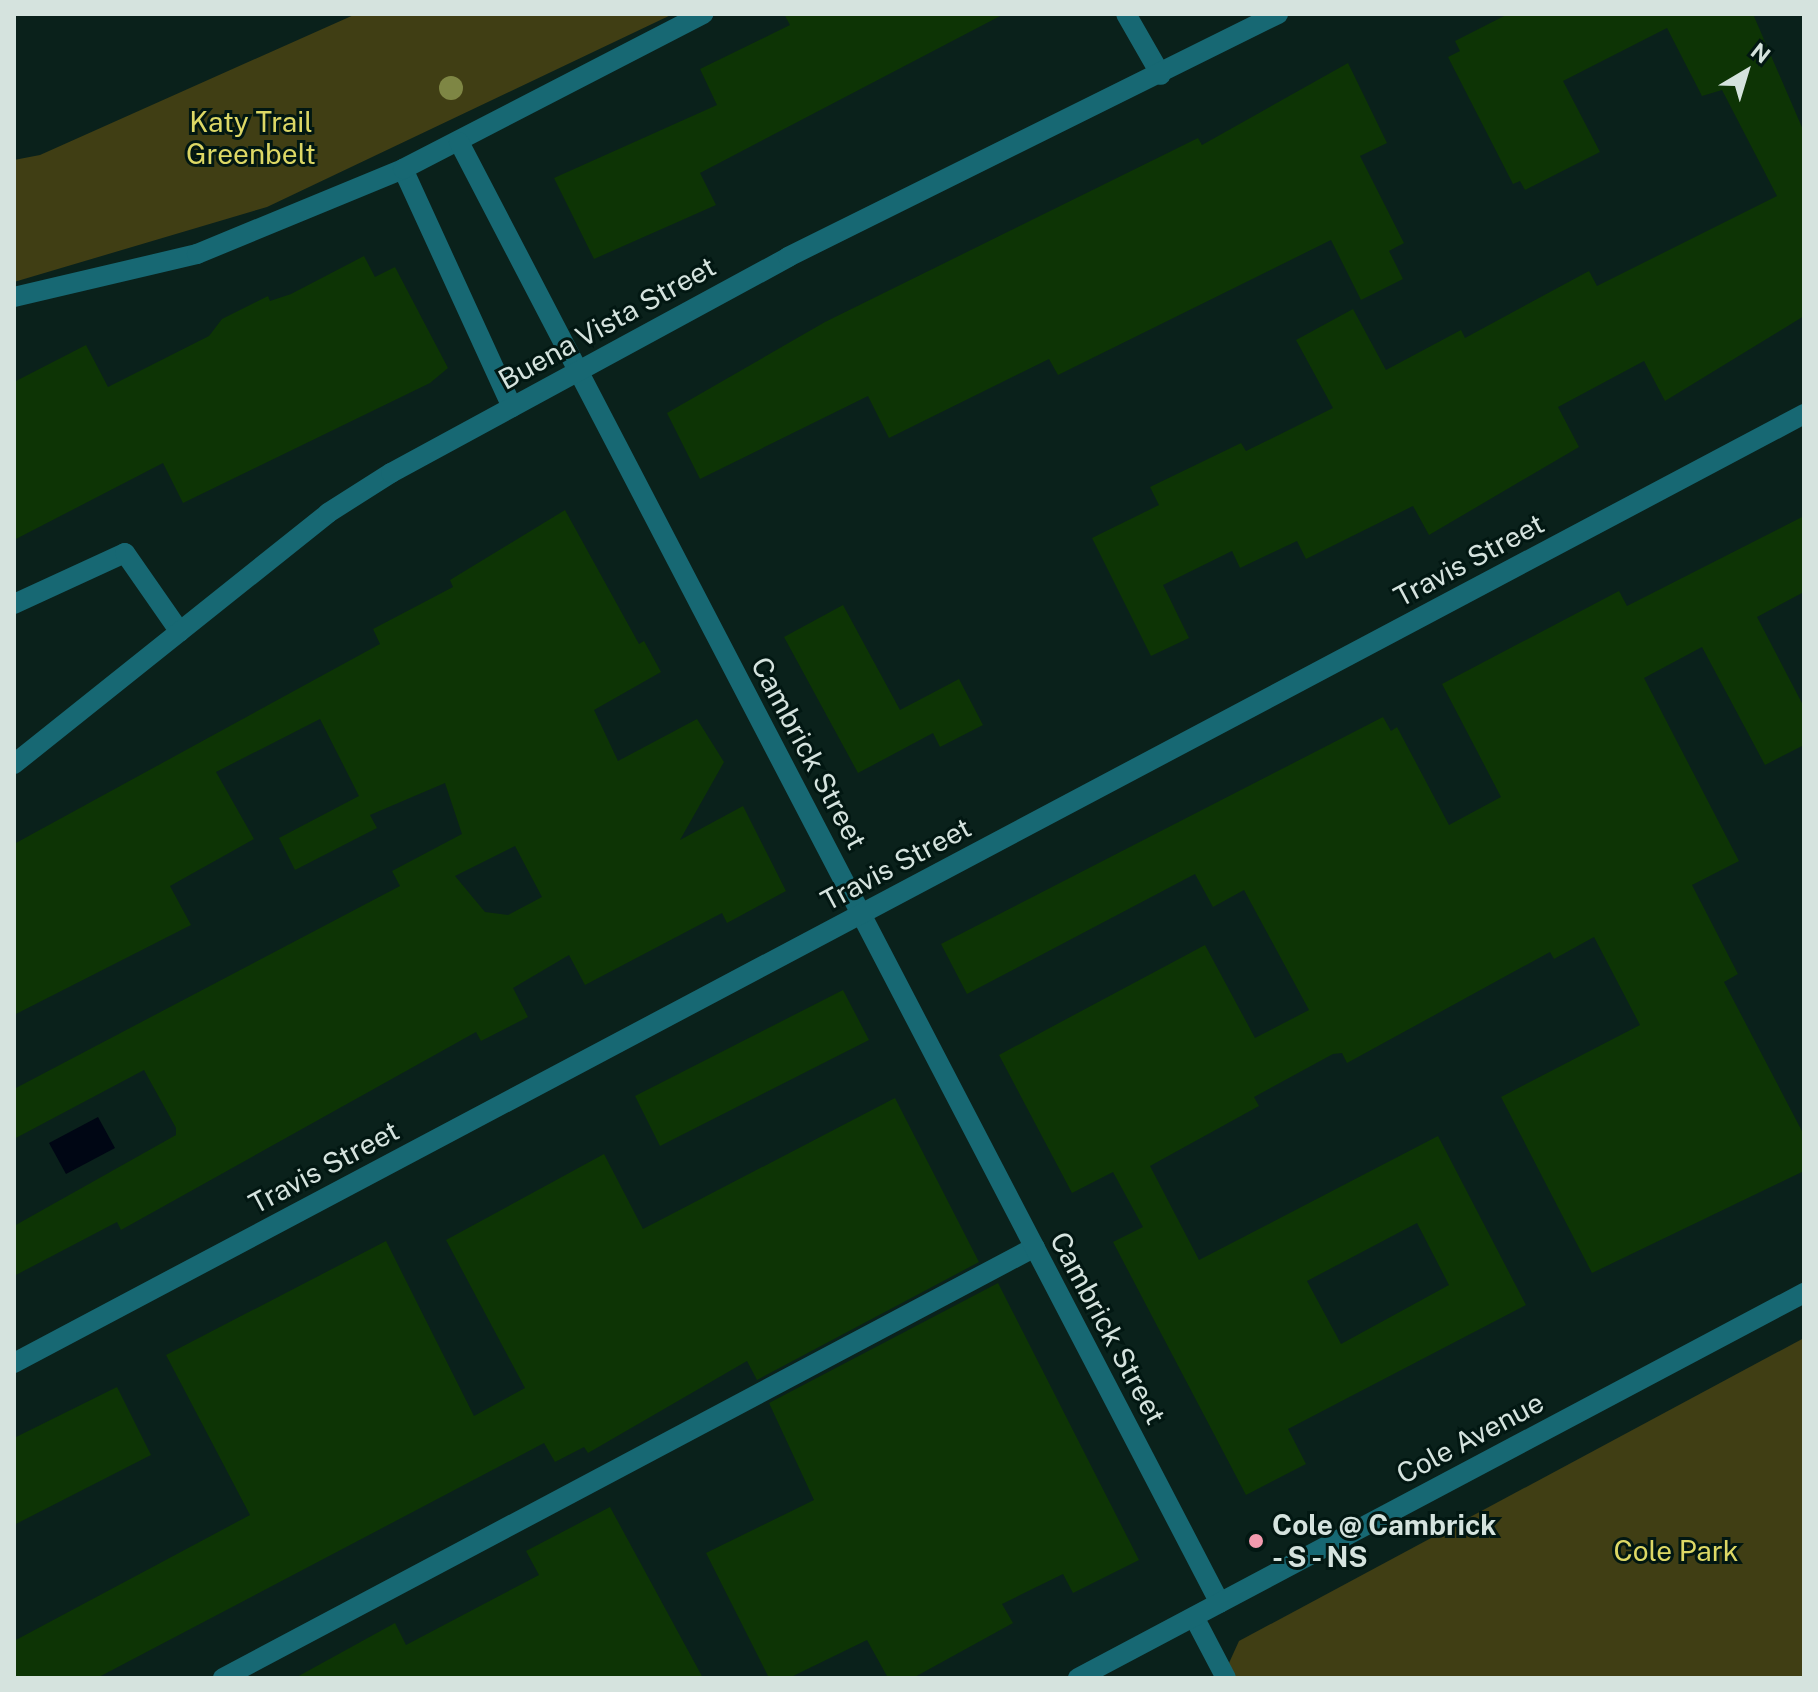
<!DOCTYPE html>
<html>
<head>
<meta charset="utf-8">
<style>
	body { margin:0 }
	#map { position:relative; width:1818px; height:1692px; overflow:hidden; background:#0a211b; font-family:"Public Sans",sans-serif }
	div>[style] { position:absolute }
	.green>* { inset:0; background:#403e14 }
	.water>* { inset:0; background:#000614 }
	.building>* { inset:0; background:#0d3405 }
	.service>* { height:20px; margin:-10px; padding:0 10px; transform-origin:10px; border-radius:10px; background:#176873 }
	.minor>* { height:20px; margin:-10px; padding:0 10px; transform-origin:10px; border-radius:10px; background:#176873 }
	.tertiary>* { height:20px; margin:-10px; padding:0 10px; transform-origin:10px; border-radius:10px; background:#176873 }
	.trees>* { width:24px; height:24px; margin:-12px; border-radius:50%; background:#7e8644 }
	.dots>* { width:22px; height:22px; translate:-50% -50%; box-sizing:border-box; border:4px solid #021712; border-radius:50% }
	span { translate:-50% -50%; white-space:nowrap; text-align:center; line-height:1.15; -webkit-text-stroke:6px #021712; paint-order:stroke }
	.park-label { font-size:28px; color:#ddd865 }
	.street-label { font-size:28px; color:#d5e3de }
	.poi-label { font-size:28px; color:#d5e3de; font-weight:700 }
	.left { translate:0 -50%; text-align:left }
	.frame { position:absolute; inset:0; border:16px solid #d5e3de; pointer-events:none }
	.north { position:absolute; left:1706px; top:32px; width:80px; height:80px; -webkit-text-stroke:6px #021712; paint-order:stroke; rotate:38deg; font-size:22px; font-weight:700; line-height:32px; text-align:center; color:#d5e3de }
	.north::after { content:''; display:block; margin:auto; width:28px; height:36px; background:#d5e3de; clip-path:polygon(50% 0,100% 100%,50% 72%,0 100%) }
</style>
</head>
<body>
<div id="map">
	<div class="green">
		<i style="clip-path:polygon(356px 14px,673px 14px,267px 207px,14px 282px,14px 160px,40px 155px)"></i>
		<i style="clip-path:polygon(1804px 1338px,1804px 1678px,1233px 1678px,1229px 1663px,1239px 1641px)"></i>
	</div>
	<div class="water">
		<i style="clip-path:polygon(98px 1117px,115px 1148px,66px 1174px,49px 1143px)"></i>
	</div>
	<div class="building">
		<i style="clip-path:polygon(784px 14px,1004px 14px,700px 173px,716px 205px,594px 259px,554px 178px,717px 105px,700px 69px,790px 25px)"></i>
		<i style="clip-path:polygon(1508px 14px,1753px 14px,1804px 132px,1804px 316px,1665px 401px,1644px 361px,1558px 407px,1579px 447px,1429px 535px,1413px 506px,1306px 559px,1297px 541px,1240px 568px,1232px 551px,1163px 585px,1189px 638px,1151px 656px,1092px 538px,1159px 505px,1150px 487px,1241px 443px,1246px 451px,1333px 408px,1296px 340px,1353px 309px,1386px 370px,1461px 330px,1465px 338px,1589px 271px,1597px 286px,1777px 196px,1722px 90px,1702px 96px,1667px 28px,1563px 81px,1600px 152px,1525px 190px,1520px 181px,1513px 184px,1448px 57px,1460px 51px,1455px 41px)"></i>
		<i style="clip-path:polygon(1348px 63px,1387px 143px,1360px 156px,1404px 243px,1389px 251px,1403px 279px,1361px 300px,1331px 240px,1058px 375px,1049px 359px,889px 438px,868px 396px,700px 479px,667px 413px,825px 322px,1198px 138px,1202px 145px)"></i>
		<i style="clip-path:polygon(364px 256px,375px 277px,395px 267px,448px 368px,430px 383px,183px 503px,163px 463px,14px 540px,14px 382px,86px 345px,108px 387px,209px 336px,222px 319px,268px 296px,270px 301px,291px 294px)"></i>
		<i style="clip-path:polygon(evenodd,565px 510px,639px 644px,644px 641px,661px 672px,594px 710px,618px 761px,697px 719px,724px 762px,680px 840px,743px 806px,786px 891px,727px 923px,722px 913px,585px 985px,569px 955px,513px 988px,528px 1017px,481px 1041px,476px 1032px,121px 1230px,117px 1222px,14px 1276px,14px 1226px,176px 1135px,176px 1128px,144px 1070px,14px 1139px,14px 1089px,400px 886px,392px 871px,462px 834px,445px 783px,370px 815px,377px 828px,295px 870px,279px 838px,359px 796px,320px 719px,216px 772px,254px 839px,170px 886px,191px 925px,14px 1015px,14px 844px,380px 644px,373px 629px,453px 587px,450px 580px,565px 510px,515px 846px,542px 897px,508px 915px,485px 912px,455px 876px,515px 846px)"></i>
		<i style="clip-path:polygon(evenodd,1804px 516px,1804px 592px,1757px 617px,1804px 707px,1804px 745px,1765px 765px,1702px 647px,1644px 678px,1739px 861px,1692px 885px,1738px 974px,1724px 982px,1804px 1135px,1804px 1171px,1592px 1273px,1501px 1097px,1640px 1025px,1594px 937px,1554px 959px,1550px 952px,1347px 1063px,1342px 1053px,1333px 1054px,1254px 1097px,1259px 1106px,1150px 1166px,1199px 1260px,1438px 1136px,1526px 1305px,1288px 1429px,1306px 1464px,1246px 1495px,1113px 1242px,1143px 1227px,1113px 1172px,1072px 1193px,999px 1055px,1205px 945px,1255px 1038px,1309px 1010px,1244px 890px,1213px 907px,1195px 874px,967px 994px,941px 944px,1383px 717px,1391px 731px,1397px 727px,1449px 825px,1501px 797px,1442px 684px,1619px 591px,1627px 606px,1804px 516px,1417px 1223px,1449px 1285px,1341px 1344px,1307px 1281px,1417px 1223px)"></i>
		<i style="clip-path:polygon(843px 605px,900px 710px,959px 679px,983px 725px,940px 747px,933px 733px,858px 773px,784px 637px)"></i>
		<i style="clip-path:polygon(843px 990px,869px 1040px,660px 1146px,635px 1096px)"></i>
		<i style="clip-path:polygon(895px 1098px,979px 1262px,757px 1380px,747px 1361px,588px 1453px,584px 1447px,555px 1462px,544px 1443px,97px 1678px,14px 1678px,14px 1641px,250px 1515px,166px 1355px,386px 1241px,474px 1416px,525px 1388px,446px 1240px,604px 1154px,643px 1229px)"></i>
		<i style="clip-path:polygon(998px 1283px,1139px 1560px,1073px 1593px,1063px 1574px,1002px 1604px,1013px 1623px,913px 1678px,888px 1678px,867px 1640px,789px 1678px,769px 1678px,706px 1553px,814px 1500px,769px 1403px)"></i>
		<i style="clip-path:polygon(117px 1387px,151px 1455px,14px 1525px,14px 1438px)"></i>
		<i style="clip-path:polygon(610px 1507px,703px 1678px,295px 1678px,395px 1623px,406px 1645px,539px 1575px,526px 1551px)"></i>
	</div>
	<div class="service">
		<i style="left:1126px;top:14px;width:70px;rotate:60.2deg"></i>
		<i style="left:403px;top:169px;width:262px;rotate:65.4deg"></i>
		<i style="left:14px;top:297px;width:188px;rotate:-13.2deg"></i>
		<i style="left:197px;top:254px;width:223px;rotate:-22.4deg"></i>
		<i style="left:403px;top:169px;width:338px;rotate:-27.3deg"></i>
		<i style="left:14px;top:604px;width:122px;rotate:-24.7deg"></i>
		<i style="left:125px;top:553px;width:96px;rotate:55.2deg"></i>
		<i style="left:1194px;top:1617px;width:69px;rotate:62.3deg"></i>
		<i style="left:223px;top:1678px;width:919px;rotate:-27.96deg"></i>
	</div>
	<div class="minor">
		<i style="left:459px;top:142px;width:1647px;rotate:62.49deg"></i>
		<i style="left:14px;top:764px;width:402px;rotate:-38.6deg"></i>
		<i style="left:328px;top:513px;width:75px;rotate:-32.4deg"></i>
		<i style="left:391px;top:473px;width:452px;rotate:-28.5deg"></i>
		<i style="left:788px;top:257px;width:547px;rotate:-26.38deg"></i>
		<i style="left:14px;top:1363px;width:2026px;rotate:-27.93deg"></i>
	</div>
	<div class="tertiary">
		<i style="left:1078px;top:1678px;width:822px;rotate:-27.94deg"></i>
	</div>
	<div class="trees">
		<i style="left:451px;top:88px"></i>
	</div>
	<div class="dots">
		<i style="left:1256px;top:1541px;background:#f29aae"></i>
	</div>
	<div class="park-label">
		<span style="left:251px;top:138px">Katy Trail<br>Greenbelt</span>
		<span style="left:1676px;top:1551px">Cole Park</span>
	</div>
	<div class="street-label">
		<span style="left:607px;top:323px;rotate:-29deg">Buena Vista Street</span>
		<span style="left:1469px;top:560px;rotate:-28deg">Travis Street</span>
		<span style="left:809px;top:753px;rotate:62deg">Cambrick Street</span>
		<span style="left:896px;top:864px;rotate:-28deg">Travis Street</span>
		<span style="left:324px;top:1167px;rotate:-28deg">Travis Street</span>
		<span style="left:1108px;top:1328px;rotate:62deg">Cambrick Street</span>
		<span style="left:1470px;top:1438px;rotate:-28deg">Cole Avenue</span>
	</div>
	<div class="poi-label">
		<span class="left" style="left:1272px;top:1541px">Cole @ Cambrick<br>- S - NS</span>
	</div>
	<div class="frame"></div>
	<div class="north">N</div>
</div>
</body>
</html>
